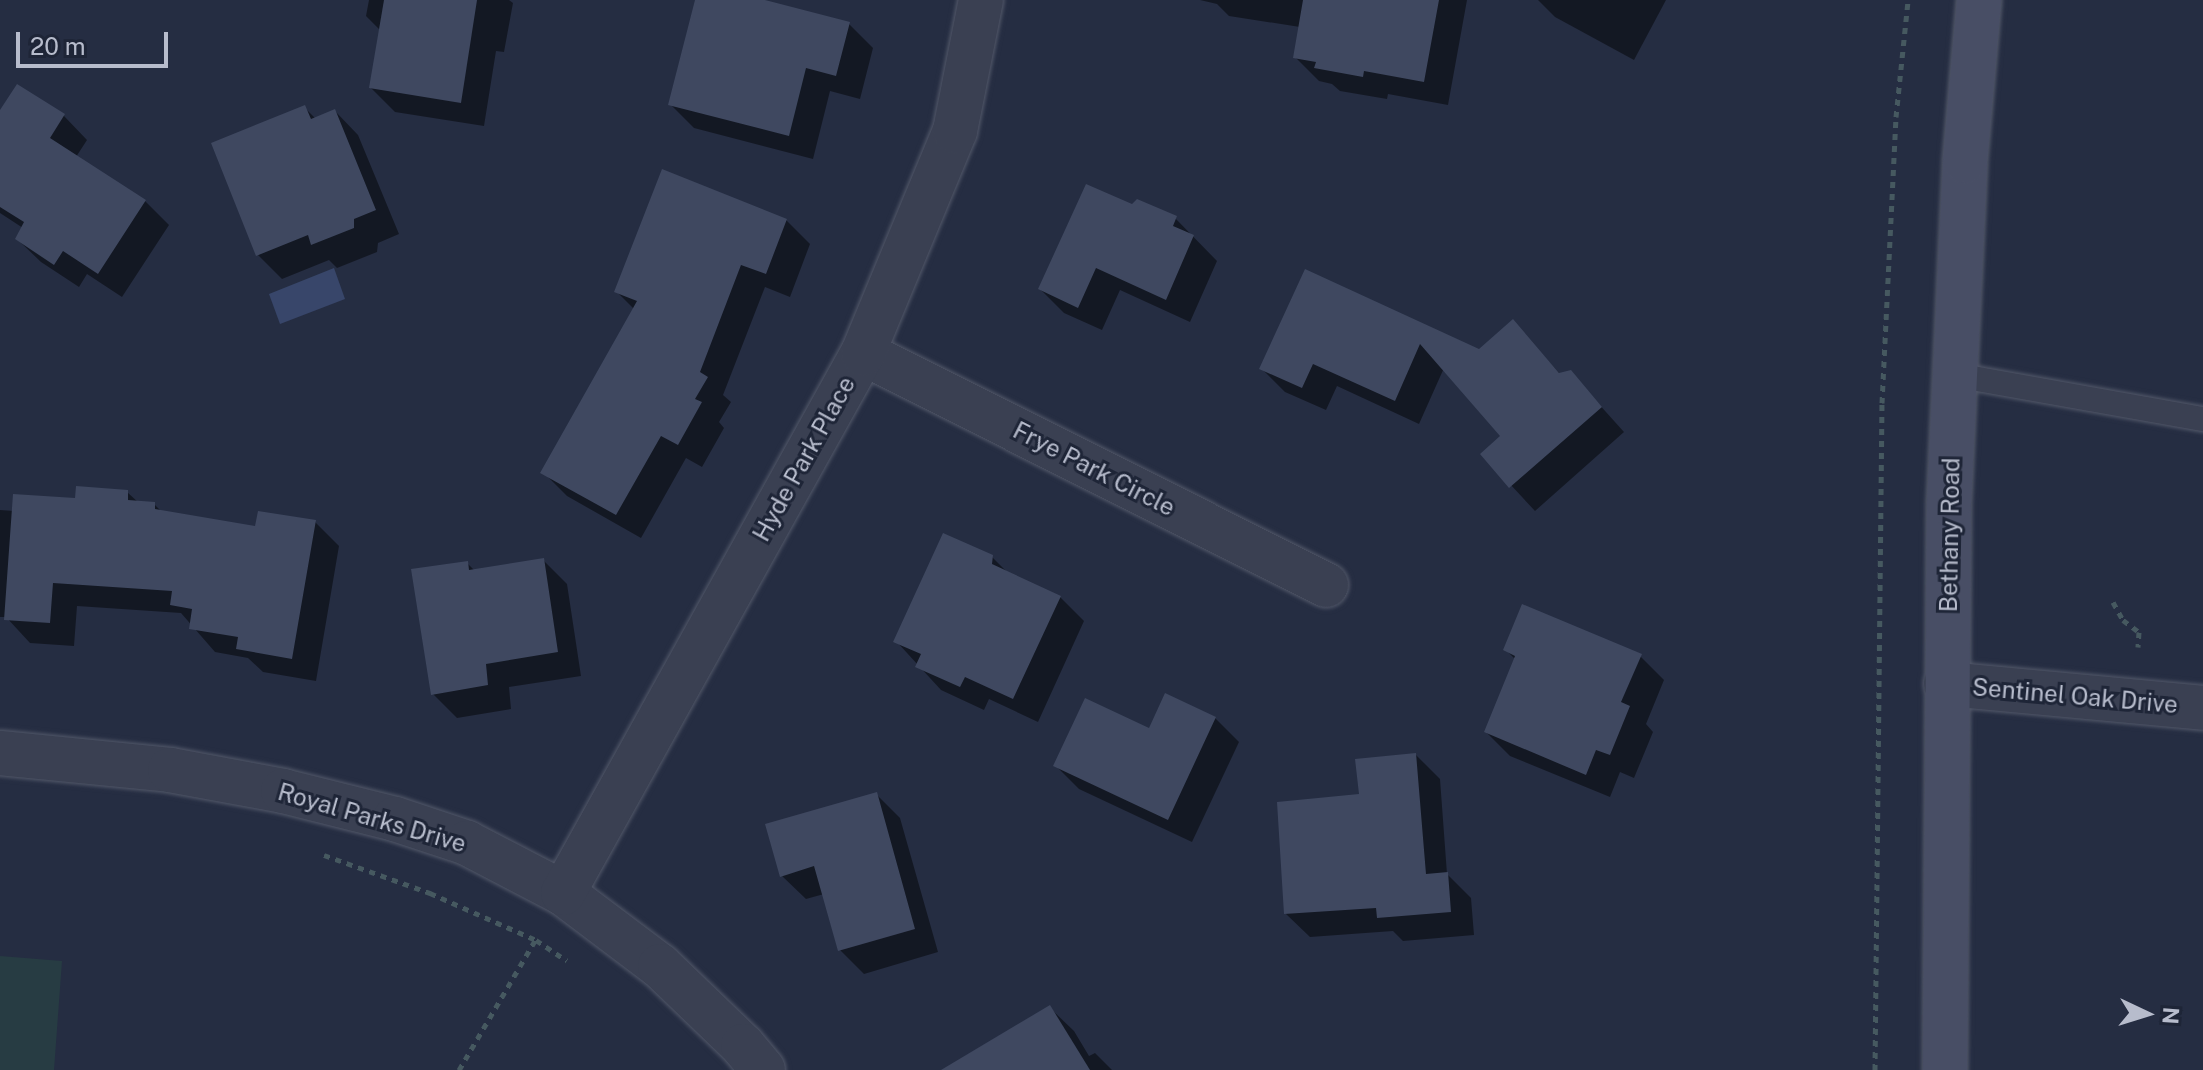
<!DOCTYPE html>
<html>
<head>
<meta charset="utf-8">
<style>
	body { margin:0 }
	#map { position:relative; width:2203px; height:1070px; overflow:hidden; background:#252d42; font-family:"Public Sans",sans-serif }
	div>[style] { position:absolute }
	.green>* { inset:0; background:#273c43 }
	.water>* { inset:0; background:#38466a }
	.shadow>* { inset:0; background:#0007 }
	.building>* { inset:0; background:#3f4860 }
	.path>* { height:5px; margin-top:-2.5px; transform-origin:0; background:repeating-linear-gradient(90deg,#465960 0 6px,transparent 0 12px) }
	.roads { filter:drop-shadow(0 0 2px #525869) drop-shadow(0 0 2px #525869) }
	.service>* { height:24px; margin:-12px; padding:0 12px; transform-origin:12px; border-radius:12px; background:#3a4052 }
	.minor>* { height:44px; margin:-22px; padding:0 22px; transform-origin:22px; border-radius:22px; background:#3a4052 }
	.secondary>* { height:44px; margin:-22px; padding:0 22px; transform-origin:22px; border-radius:22px; background:#484e65 }
	span { translate:-50% -50%; white-space:nowrap; text-align:center; line-height:1.15; -webkit-text-stroke:6px #1e2537; paint-order:stroke }
	.street-label { font-size:24px; color:#b7bccc }
	.north { position:absolute; left:2107px; top:974px; width:80px; height:80px; -webkit-text-stroke:6px #1e2537; paint-order:stroke; rotate:94deg; font-size:22px; font-weight:700; line-height:32px; text-align:center; color:#b7bccc }
	.north::after { content:''; display:block; margin:auto; width:28px; height:36px; background:#b7bccc; clip-path:polygon(50% 0,100% 100%,50% 72%,0 100%) }
	.scale { position:absolute; left:16px; top:32px; width:152px; height:36px; box-sizing:border-box; border:4px solid #b7bccc; border-top:0; padding-left:10px; font-size:24px; line-height:28px; white-space:nowrap; color:#b7bccc; -webkit-text-stroke:6px #1e2537; paint-order:stroke }
</style>
</head>
<body>
<div id="map">
	<div class="green">
		<i style="clip-path:polygon(0 956px,62px 961px,54px 1070px,0 1070px)"></i>
	</div>
	<div class="water">
		<i style="clip-path:polygon(334px 268px,345px 299px,280px 324px,269px 294px)"></i>
	</div>
	<div class="shadow">
		<i style="clip-path:polygon(369px 0,509px 0,513px 3px,504px 52px,496px 51px,484px 126px,395px 112px,371px 88px,380px 30px,366px 16px)"></i>
		<i style="clip-path:polygon(697px 0,757px 0,849px 24px,873px 48px,860px 99px,830px 91px,813px 159px,694px 128px,670px 104px)"></i>
		<i style="clip-path:polygon(1200px 0,1467px 0,1448px 105px,1388px 94px,1387px 99px,1340px 91px,1332px 84px,1319px 81px,1295px 57px,1300px 27px,1229px 16px,1217px 4px)"></i>
		<i style="clip-path:polygon(1538px 0,1666px 0,1634px 60px,1555px 17px)"></i>
		<i style="clip-path:polygon(304px 107px,316px 119px,335px 111px,358px 135px,399px 234px,378px 243px,377px 252px,337px 268px,329px 260px,282px 279px,258px 255px)"></i>
		<i style="clip-path:polygon(0 114px,64px 116px,87px 140px,76px 157px,145px 201px,169px 225px,122px 297px,87px 274px,79px 287px,41px 262px,17px 239px,23px 228px,0 213px)"></i>
		<i style="clip-path:polygon(1132px 206px,1175px 218px,1217px 261px,1190px 322px,1120px 290px,1102px 330px,1064px 313px,1040px 289px)"></i>
		<i style="clip-path:polygon(786px 220px,810px 244px,790px 297px,765px 287px,723px 395px,731px 402px,719px 422px,724px 428px,702px 467px,686px 458px,641px 538px,567px 496px,543px 472px,635px 310px,616px 291px)"></i>
		<i style="clip-path:polygon(1306px 271px,1479px 351px,1513px 322px,1561px 375px,1570px 372px,1624px 432px,1535px 511px,1482px 454px,1502px 436px,1444px 368px,1419px 424px,1337px 386px,1326px 410px,1285px 392px,1261px 368px)"></i>
		<i style="clip-path:polygon(127px 492px,139px 503px,154px 504px,162px 512px,257px 528px,315px 522px,339px 546px,316px 681px,263px 672px,248px 658px,215px 652px,181px 613px,77px 606px,74px 646px,30px 643px,6px 617px,0 617px,0 510px,14px 511px)"></i>
		<i style="clip-path:polygon(992px 557px,1009px 574px,1060px 597px,1084px 621px,1038px 722px,989px 699px,984px 710px,941px 690px,896px 641px)"></i>
		<i style="clip-path:polygon(543px 560px,567px 584px,581px 676px,509px 687px,511px 709px,457px 718px,433px 694px,467px 563px,475px 571px)"></i>
		<i style="clip-path:polygon(1506px 650px,1640px 656px,1664px 680px,1646px 724px,1653px 732px,1634px 778px,1620px 772px,1610px 797px,1510px 756px,1486px 732px,1516px 660px)"></i>
		<i style="clip-path:polygon(1215px 718px,1239px 742px,1192px 842px,1079px 789px,1055px 765px,1150px 730px)"></i>
		<i style="clip-path:polygon(1416px 755px,1440px 779px,1447px 874px,1471px 898px,1474px 935px,1403px 941px,1393px 931px,1310px 937px,1286px 914px,1361px 795px)"></i>
		<i style="clip-path:polygon(876px 794px,900px 818px,938px 952px,864px 974px,840px 950px,824px 894px,806px 899px,782px 876px)"></i>
		<i style="clip-path:polygon(1050px 1008px,1074px 1031px,1089px 1056px,1095px 1053px,1112px 1070px,947px 1070px)"></i>
	</div>
	<div class="building">
		<i style="clip-path:polygon(384px 0,477px 0,461px 103px,369px 88px)"></i>
		<i style="clip-path:polygon(695px 0,765px 0,850px 22px,836px 76px,806px 68px,789px 136px,668px 105px)"></i>
		<i style="clip-path:polygon(1303px 0,1439px 0,1424px 82px,1364px 71px,1363px 77px,1314px 68px,1316px 62px,1293px 58px)"></i>
		<i style="clip-path:polygon(17px 84px,65px 114px,50px 138px,146px 200px,98px 274px,63px 251px,54px 265px,15px 239px,24px 222px,0 207px,0 110px)"></i>
		<i style="clip-path:polygon(305px 105px,311px 119px,335px 109px,376px 210px,354px 219px,354px 228px,311px 245px,308px 235px,256px 256px,211px 143px)"></i>
		<i style="clip-path:polygon(662px 169px,787px 219px,766px 274px,741px 265px,700px 372px,708px 377px,695px 399px,702px 402px,678px 445px,661px 436px,616px 515px,540px 473px,637px 301px,614px 292px)"></i>
		<i style="clip-path:polygon(1086px 184px,1132px 204px,1137px 199px,1177px 216px,1173px 226px,1194px 235px,1166px 300px,1096px 268px,1078px 308px,1038px 289px)"></i>
		<i style="clip-path:polygon(1305px 269px,1479px 349px,1513px 319px,1559px 373px,1571px 370px,1602px 407px,1509px 488px,1480px 454px,1500px 436px,1420px 344px,1395px 401px,1313px 364px,1302px 388px,1259px 369px)"></i>
		<i style="clip-path:polygon(76px 486px,128px 490px,128px 500px,155px 502px,155px 509px,255px 526px,258px 511px,316px 520px,292px 659px,236px 649px,238px 637px,189px 629px,192px 609px,170px 605px,172px 591px,53px 583px,50px 623px,4px 620px,13px 494px,75px 498px)"></i>
		<i style="clip-path:polygon(943px 533px,993px 555px,992px 564px,1061px 596px,1013px 699px,965px 677px,960px 687px,915px 667px,921px 654px,893px 642px)"></i>
		<i style="clip-path:polygon(544px 558px,558px 652px,486px 664px,488px 685px,431px 695px,411px 569px,468px 561px,469px 570px)"></i>
		<i style="clip-path:polygon(1522px 604px,1642px 654px,1621px 702px,1630px 706px,1610px 755px,1596px 750px,1586px 775px,1484px 732px,1515px 656px,1503px 650px)"></i>
		<i style="clip-path:polygon(1165px 693px,1216px 717px,1168px 820px,1053px 766px,1085px 698px,1149px 728px)"></i>
		<i style="clip-path:polygon(1416px 753px,1426px 874px,1448px 872px,1451px 912px,1377px 918px,1376px 908px,1284px 914px,1277px 802px,1359px 794px,1355px 759px)"></i>
		<i style="clip-path:polygon(877px 792px,915px 929px,838px 951px,814px 866px,780px 877px,765px 824px)"></i>
		<i style="clip-path:polygon(1050px 1005px,1090px 1070px,941px 1070px)"></i>
	</div>
	<div class="path">
		<i style="left:2113px;top:602px;width:21px;rotate:61deg"></i>
		<i style="left:2123px;top:620px;width:20px;rotate:37deg"></i>
		<i style="left:2139px;top:632px;width:15px;rotate:94deg"></i>
		<i style="left:324px;top:855px;width:113px;rotate:19.7deg"></i>
		<i style="left:430px;top:893px;width:116px;rotate:23.9deg"></i>
		<i style="left:536px;top:940px;width:37px;rotate:34deg"></i>
		<i style="left:459px;top:1070px;width:152px;rotate:-59.6deg"></i>
		<i style="left:1875px;top:1070px;width:667px;rotate:-89.4deg"></i>
		<i style="left:1882px;top:403px;width:286px;rotate:-87.2deg"></i>
		<i style="left:1896px;top:117px;width:118px;rotate:-84.1deg"></i>
	</div>
	<div class="roads">
		<div class="service">
			<i style="left:1955px;top:375px;width:252px;rotate:10.1deg"></i>
		</div>
		<div class="minor">
			<i style="left:863px;top:353px;width:518px;rotate:26.61deg"></i>
			<i style="left:1946px;top:684px;width:258px;rotate:5.3deg"></i>
			<i style="left:0;top:753px;width:171px;rotate:5.7deg"></i>
			<i style="left:170px;top:770px;width:115px;rotate:10.5deg"></i>
			<i style="left:283px;top:791px;width:115px;rotate:14deg"></i>
			<i style="left:395px;top:819px;width:76px;rotate:18.4deg"></i>
			<i style="left:467px;top:843px;width:108px;rotate:27.5deg"></i>
			<i style="left:563px;top:893px;width:121px;rotate:37deg"></i>
			<i style="left:660px;top:966px;width:115px;rotate:43.9deg"></i>
			<i style="left:743px;top:1046px;width:31px;rotate:50deg"></i>
			<i style="left:563px;top:893px;width:618px;rotate:-60.95deg"></i>
			<i style="left:863px;top:353px;width:240px;rotate:-67.5deg"></i>
			<i style="left:955px;top:131px;width:134px;rotate:-78.8deg"></i>
		</div>
		<div class="secondary">
			<i style="left:1945px;top:1070px;width:567px;rotate:-89.6deg"></i>
			<i style="left:1949px;top:503px;width:342px;rotate:-87.3deg"></i>
			<i style="left:1965px;top:161px;width:162px;rotate:-85deg"></i>
		</div>
	</div>
	<div class="street-label">
		<span style="left:804px;top:459px;rotate:-61deg">Hyde Park Place</span>
		<span style="left:1094px;top:469px;rotate:27deg">Frye Park Circle</span>
		<span style="left:1950px;top:535px;rotate:-89deg">Bethany Road</span>
		<span style="left:2075px;top:696px;rotate:5deg">Sentinel Oak Drive</span>
		<span style="left:372px;top:818px;rotate:16deg">Royal Parks Drive</span>
	</div>
	<div class="north">N</div>
	<div class="scale">20 m</div>
</div>
</body>
</html>
